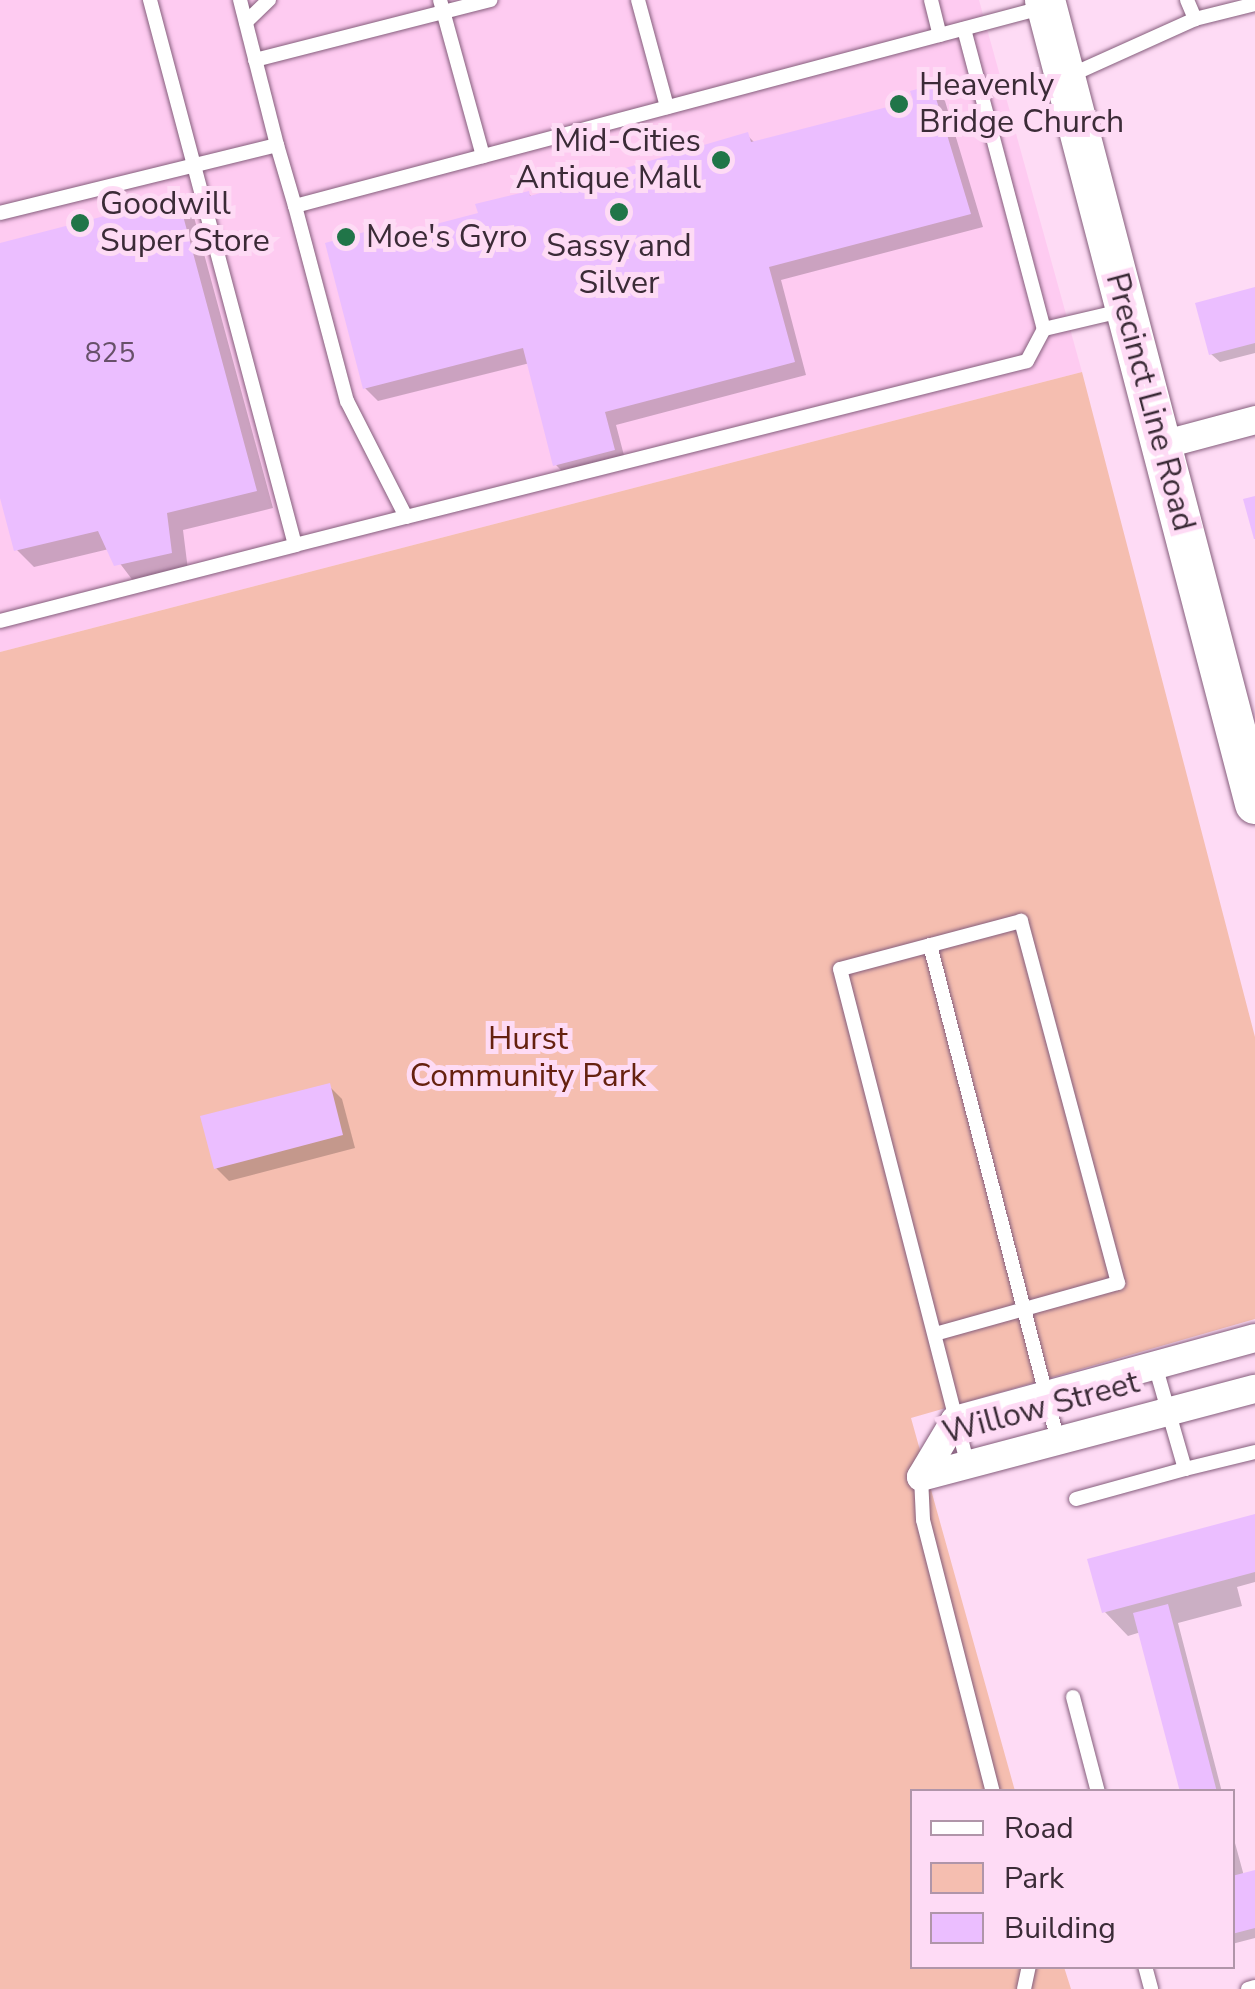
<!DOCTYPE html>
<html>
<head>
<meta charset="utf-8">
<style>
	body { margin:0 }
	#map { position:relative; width:1255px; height:1989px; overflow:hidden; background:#fedbf5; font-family:"Nunito Sans",sans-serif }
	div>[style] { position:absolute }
	.built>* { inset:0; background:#fecbf1 }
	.green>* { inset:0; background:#f5beb0 }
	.shadow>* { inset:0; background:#0003 }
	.building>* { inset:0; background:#ebbeff }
	.roads { filter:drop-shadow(0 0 2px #855e7c) drop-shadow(0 0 2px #855e7c) }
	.lane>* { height:14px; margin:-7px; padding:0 7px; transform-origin:7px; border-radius:7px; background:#fff }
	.street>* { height:28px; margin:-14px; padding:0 14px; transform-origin:14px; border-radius:14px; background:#fff }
	.secondary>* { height:40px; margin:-20px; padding:0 20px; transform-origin:20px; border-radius:20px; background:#fff }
	.dots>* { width:28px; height:28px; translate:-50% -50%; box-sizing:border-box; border:5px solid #fedbf5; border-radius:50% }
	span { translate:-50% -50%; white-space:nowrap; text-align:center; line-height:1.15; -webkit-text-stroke:10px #fedbf5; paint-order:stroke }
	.number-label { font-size:28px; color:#675069 }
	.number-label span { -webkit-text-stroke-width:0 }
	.poi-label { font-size:32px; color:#3b2b37 }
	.left { translate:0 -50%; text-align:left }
	.right { translate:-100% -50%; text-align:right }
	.street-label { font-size:32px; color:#3b2b37 }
	.park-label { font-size:32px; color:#66210f }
	.legend { position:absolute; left:910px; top:1789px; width:325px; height:180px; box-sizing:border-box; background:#fedbf5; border:2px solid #b095a9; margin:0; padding:12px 18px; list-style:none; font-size:30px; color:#3b2b37 }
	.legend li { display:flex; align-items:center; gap:20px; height:50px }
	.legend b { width:50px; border:2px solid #b095a9 }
</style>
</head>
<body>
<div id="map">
	<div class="built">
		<i style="clip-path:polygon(0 0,979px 0,1082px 372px,0 652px)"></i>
	</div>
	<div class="green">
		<i style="clip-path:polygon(1082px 372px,1255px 1037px,1255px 1319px,911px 1418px,1015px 1791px,912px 1792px,912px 1966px,1064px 1967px,1071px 1989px,0 1989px,0 652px)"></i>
	</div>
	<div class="shadow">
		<i style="clip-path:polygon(932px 87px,945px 101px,983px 227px,781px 280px,806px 375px,616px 425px,626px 463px,569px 478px,556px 465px,530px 363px,378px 401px,365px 388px,367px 234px,376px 243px,481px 215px,528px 193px,533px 198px,747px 135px,755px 143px,916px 102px)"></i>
		<i style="clip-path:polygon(177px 199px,194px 217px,273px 508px,183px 530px,188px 570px,134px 582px,109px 549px,34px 567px,16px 549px,0 489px,0 247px)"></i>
		<i style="clip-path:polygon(1255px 289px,1255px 353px,1220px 362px,1211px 354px)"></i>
		<i style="clip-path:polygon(329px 1086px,342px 1099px,355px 1148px,229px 1181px,216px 1168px)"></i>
		<i style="clip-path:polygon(1255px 1516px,1255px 1582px,1237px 1587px,1242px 1606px,1178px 1623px,1222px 1792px,1183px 1792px,1141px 1632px,1128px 1636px,1104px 1611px)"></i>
		<i style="clip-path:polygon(1232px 1832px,1244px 1876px,1255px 1873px,1255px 1938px,1232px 1944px)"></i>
	</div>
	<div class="building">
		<i style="clip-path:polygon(932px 85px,971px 214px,769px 267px,795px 362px,605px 412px,615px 450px,553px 466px,523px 348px,363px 389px,325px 243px,368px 231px,371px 241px,478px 213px,475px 204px,529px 191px,530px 196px,748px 132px,751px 142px,899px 104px,913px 100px,910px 91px)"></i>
		<i style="clip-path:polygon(178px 197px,257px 491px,167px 513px,172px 553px,114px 566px,98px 531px,14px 551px,0 498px,0 243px)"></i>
		<i style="clip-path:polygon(1255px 287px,1255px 343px,1209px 355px,1195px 303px)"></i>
		<i style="clip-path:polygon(1255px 496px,1255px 539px,1254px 539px,1243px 499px)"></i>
		<i style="clip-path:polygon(330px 1083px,343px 1135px,214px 1169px,200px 1116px)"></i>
		<i style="clip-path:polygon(1255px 1514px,1255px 1572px,1102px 1613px,1087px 1559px)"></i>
		<i style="clip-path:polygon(1168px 1604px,1217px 1792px,1180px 1792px,1133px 1613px)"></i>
		<i style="clip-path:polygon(1255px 1870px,1255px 1928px,1232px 1934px,1232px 1876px)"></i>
	</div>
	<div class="roads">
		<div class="lane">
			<i style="left:150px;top:0;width:564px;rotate:75.1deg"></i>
			<i style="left:295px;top:545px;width:114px;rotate:-14.2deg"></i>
			<i style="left:440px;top:0;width:162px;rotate:74.6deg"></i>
			<i style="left:638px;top:0;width:111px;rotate:74.8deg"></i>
			<i style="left:931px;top:0;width:36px;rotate:76deg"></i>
			<i style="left:1187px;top:0;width:21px;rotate:67deg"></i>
			<i style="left:246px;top:22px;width:32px;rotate:-44deg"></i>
			<i style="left:964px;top:29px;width:310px;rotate:75.1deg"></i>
			<i style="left:1044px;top:329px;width:83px;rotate:-13.2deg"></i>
			<i style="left:255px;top:60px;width:243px;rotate:-14.3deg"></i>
			<i style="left:1071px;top:75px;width:136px;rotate:-24.3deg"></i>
			<i style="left:1195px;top:19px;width:62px;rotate:-14deg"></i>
			<i style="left:277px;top:145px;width:64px;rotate:73.6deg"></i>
			<i style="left:295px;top:206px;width:776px;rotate:-14.86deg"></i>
			<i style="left:295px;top:206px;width:202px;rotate:75.1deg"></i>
			<i style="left:347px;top:401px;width:130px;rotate:63deg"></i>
			<i style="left:406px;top:517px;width:640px;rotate:-14.1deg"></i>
			<i style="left:1027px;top:361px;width:36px;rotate:-62deg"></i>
			<i style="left:0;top:213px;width:285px;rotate:-13.8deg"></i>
			<i style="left:277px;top:145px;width:150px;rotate:-104.3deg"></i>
			<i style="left:0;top:621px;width:305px;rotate:-14.4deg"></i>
			<i style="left:930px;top:945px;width:512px;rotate:75.53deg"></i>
			<i style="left:935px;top:1334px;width:190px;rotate:-15.6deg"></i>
			<i style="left:1118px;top:1283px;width:375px;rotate:-105deg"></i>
			<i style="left:1021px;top:921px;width:187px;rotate:165.1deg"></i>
			<i style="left:840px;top:969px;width:509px;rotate:75.55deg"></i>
			<i style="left:1185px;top:1469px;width:72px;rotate:-13.7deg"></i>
			<i style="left:921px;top:1477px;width:43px;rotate:87.3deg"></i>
			<i style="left:923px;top:1520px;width:281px;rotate:75.6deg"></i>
			<i style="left:1076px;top:1499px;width:113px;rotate:-15.4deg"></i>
			<i style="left:1185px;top:1469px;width:108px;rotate:-106.1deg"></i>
			<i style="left:1073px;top:1697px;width:98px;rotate:75.3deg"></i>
			<i style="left:1145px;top:1966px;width:24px;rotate:75deg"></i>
			<i style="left:1024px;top:1989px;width:24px;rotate:-78deg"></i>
			<i style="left:1248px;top:1989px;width:7px;rotate:-16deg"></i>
		</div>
		<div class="street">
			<i style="left:1162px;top:445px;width:96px;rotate:-15deg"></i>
			<i style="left:921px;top:1477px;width:66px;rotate:-59.2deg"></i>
			<i style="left:955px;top:1420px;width:311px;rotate:-15.3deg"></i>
			<i style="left:921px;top:1477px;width:345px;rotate:-14.8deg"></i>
		</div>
		<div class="secondary">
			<i style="left:1045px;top:0;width:831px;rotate:75.36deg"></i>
		</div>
	</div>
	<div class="dots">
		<i style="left:899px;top:104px;background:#207548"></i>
		<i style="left:721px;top:160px;background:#207548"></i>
		<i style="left:619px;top:212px;background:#207548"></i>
		<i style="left:80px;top:223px;background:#207548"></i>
		<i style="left:346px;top:237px;background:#207548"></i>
	</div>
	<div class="number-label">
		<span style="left:110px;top:353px">825</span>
	</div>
	<div class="poi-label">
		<span class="left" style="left:919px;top:104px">Heavenly<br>Bridge Church</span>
		<span class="right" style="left:701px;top:160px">Mid-Cities<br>Antique Mall</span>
		<span class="left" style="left:100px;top:223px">Goodwill<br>Super Store</span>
		<span class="left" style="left:366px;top:237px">Moe's Gyro</span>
		<span style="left:619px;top:265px">Sassy and<br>Silver</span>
	</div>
	<div class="street-label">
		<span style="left:1150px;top:402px;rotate:75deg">Precinct Line Road</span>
		<span style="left:1041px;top:1408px;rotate:-15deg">Willow Street</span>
	</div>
	<div class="park-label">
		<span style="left:528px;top:1058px">Hurst<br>Community Park</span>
	</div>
	<ul class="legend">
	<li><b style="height:12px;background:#fff"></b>Road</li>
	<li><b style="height:28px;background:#f5beb0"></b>Park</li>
	<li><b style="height:28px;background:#ebbeff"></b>Building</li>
	</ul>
</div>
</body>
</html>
